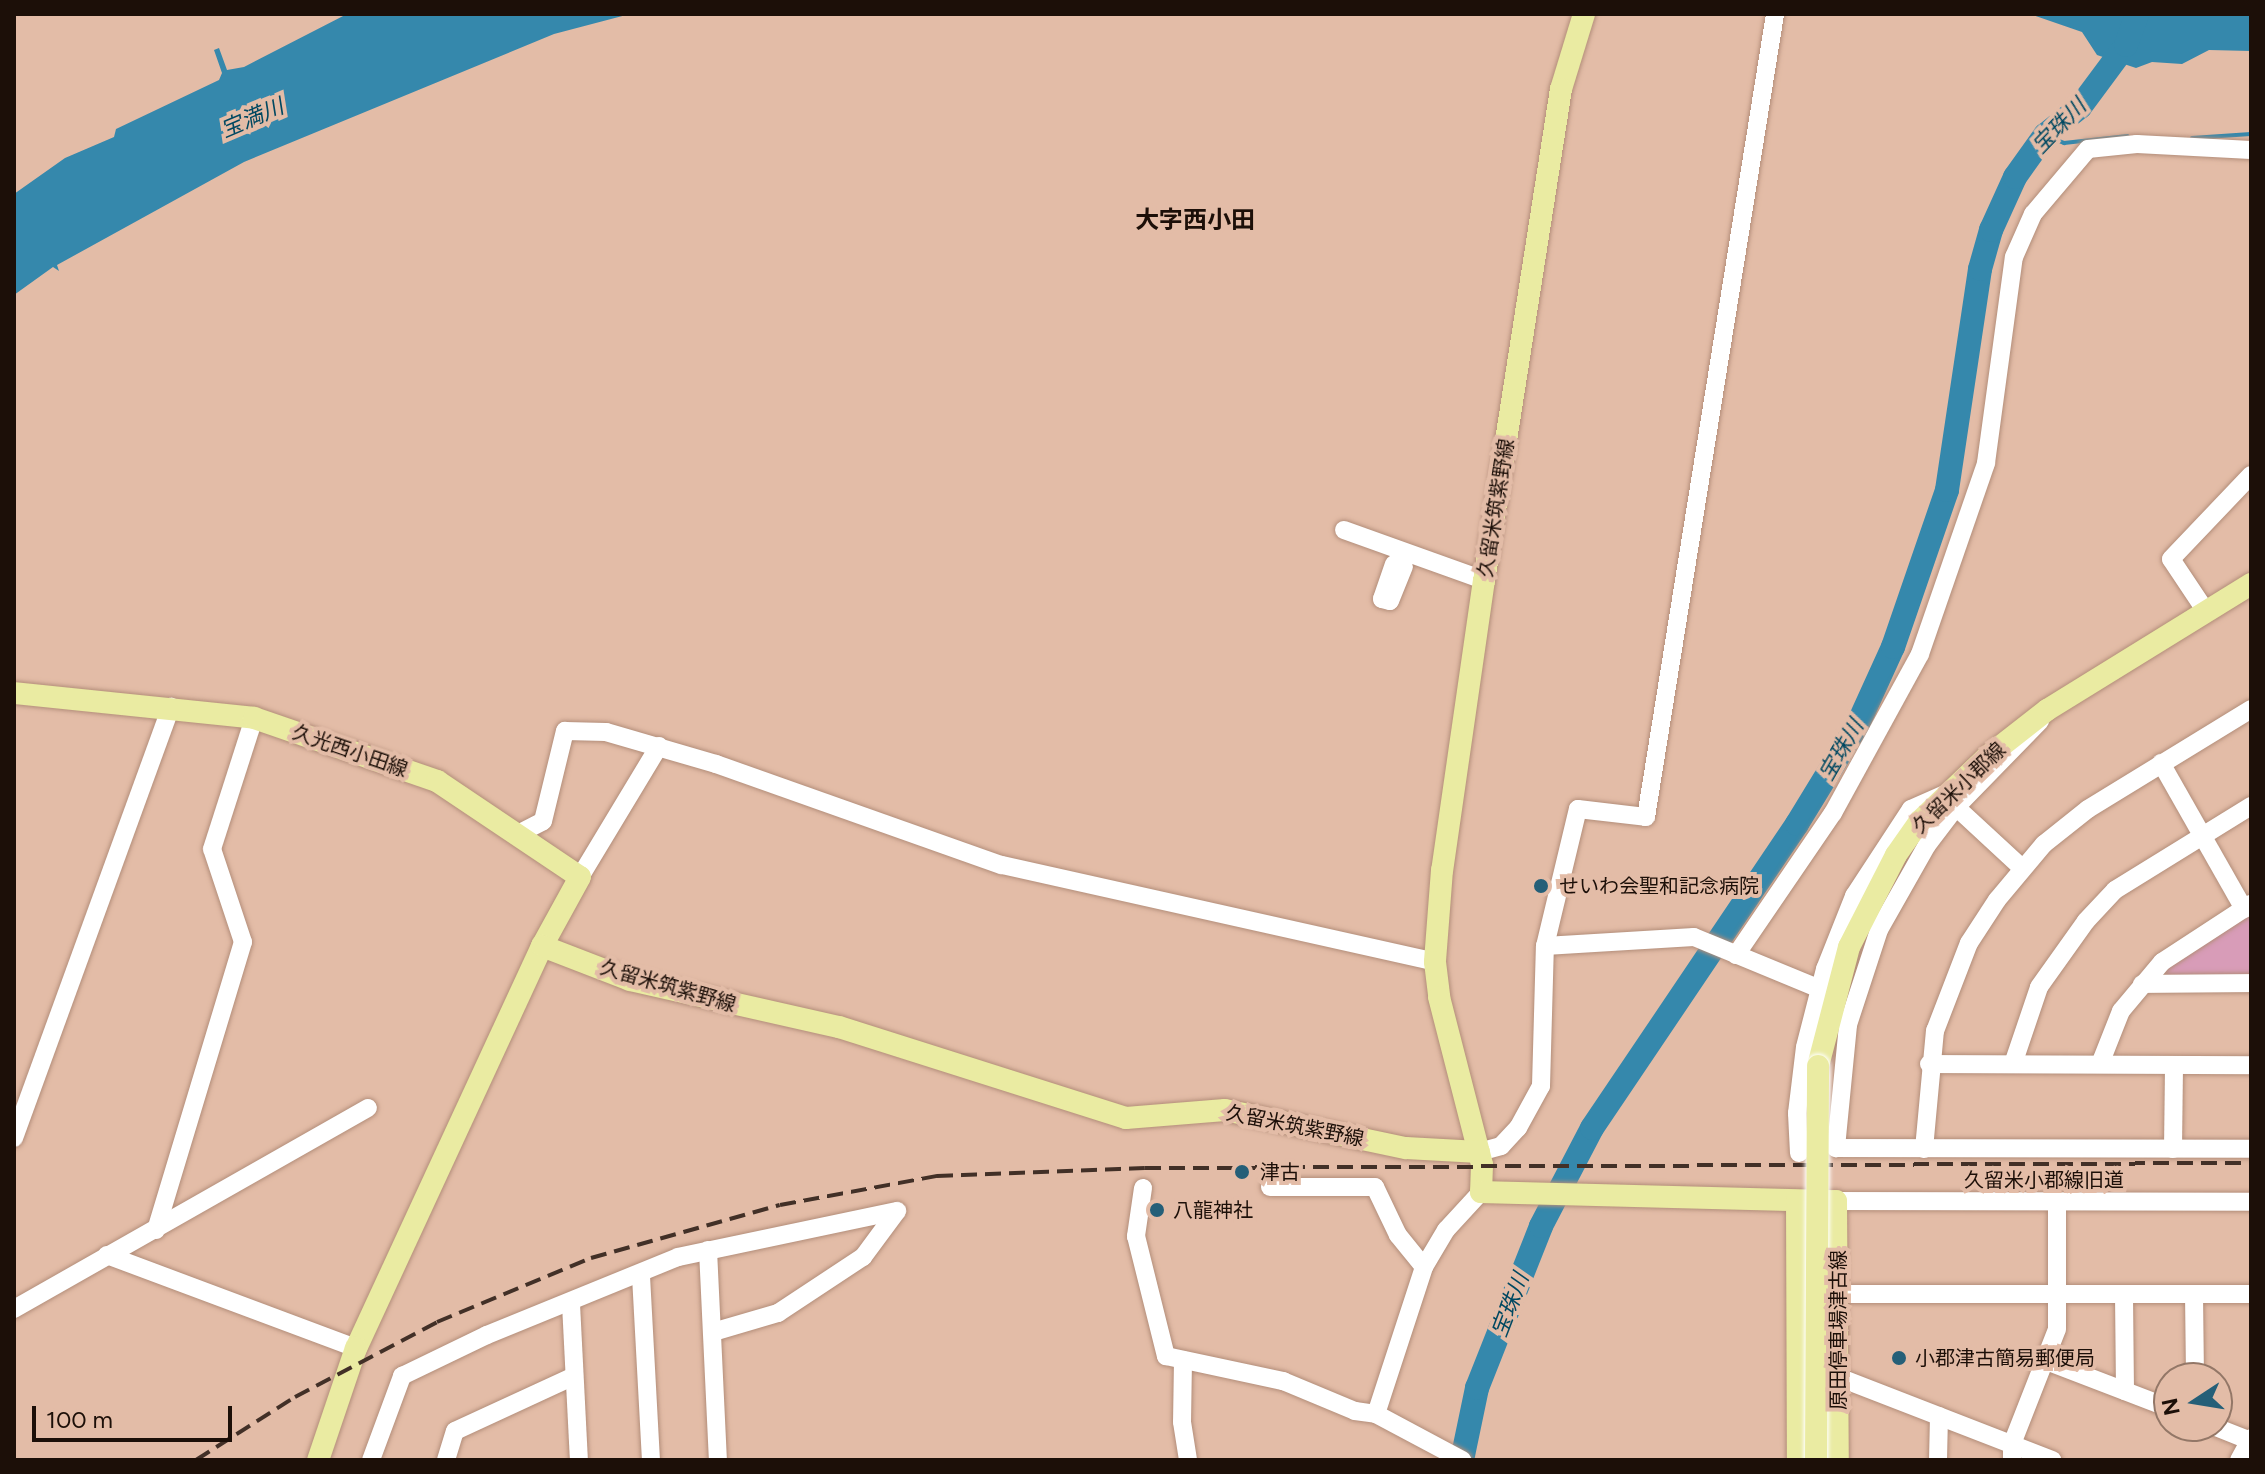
<!DOCTYPE html>
<html>
<head>
<meta charset="utf-8">
<style>
	body { margin:0 }
	#map { position:relative; width:2265px; height:1474px; overflow:hidden; background:#e3bca7; font-family:Figtree,"Noto Sans JP",sans-serif }
	div>[style] { position:absolute }
	.green>* { inset:0; background:#d89cb8 }
	.water>* { inset:0; background:#3588ac }
	.stream>* { height:4px; margin:-2px; padding:0 2px; transform-origin:2px; border-radius:2px; background:#3588ac }
	.river>* { height:24px; margin:-12px; padding:0 12px; transform-origin:12px; border-radius:12px; background:#3588ac }
	.roads { filter:drop-shadow(0 0 2px #b38e7a) drop-shadow(0 0 2px #b38e7a) }
	.minor>* { height:18px; margin:-9px; padding:0 9px; transform-origin:9px; border-radius:9px; background:#fff }
	.major>* { height:22px; margin:-11px; padding:0 11px; transform-origin:11px; border-radius:11px; background:#eaeba2 }
	.rail>* { height:4px; margin-top:-2px; transform-origin:0; background:repeating-linear-gradient(90deg,#423027 0 16px,transparent 0 24px) }
	.bridges { filter:drop-shadow(0 0 2px #fff) drop-shadow(0 0 2px #fff) }
	.major-bridge>* { height:22px; margin:-11px; padding:0 11px; transform-origin:11px; border-radius:11px; background:#eaeba2 }
	.dots>* { width:22px; height:22px; translate:-50% -50%; box-sizing:border-box; border:4px solid #e3bca7; border-radius:50% }
	span { translate:-50% -50%; white-space:nowrap; text-align:center; line-height:1.15; -webkit-text-stroke:8px #e3bca7; paint-order:stroke }
	.street-label { font-size:20px; color:#1c0f08 }
	.poi-label { font-size:20px; color:#1c0f08 }
	.left { translate:0 -50%; text-align:left }
	.water-label { font-size:22px; color:#004861; font-style:italic }
	.quarter-label { font-size:24px; color:#1c0f08; font-weight:700 }
	.frame { position:absolute; inset:0; border:16px solid #1c0f08; pointer-events:none }
	.north { position:absolute; left:2153px; top:1362px; width:80px; height:80px; box-sizing:border-box; background:#e3bca7; border:2px solid #937767; border-radius:50%; rotate:258deg; font-size:22px; font-weight:700; line-height:32px; text-align:center; color:#1c0f08 }
	.north::after { content:''; display:block; margin:auto; width:28px; height:36px; background:#255f78; clip-path:polygon(50% 0,100% 100%,50% 72%,0 100%) }
	.scale { position:absolute; left:32px; top:1406px; width:200px; height:36px; box-sizing:border-box; border:4px solid #1c0f08; border-top:0; padding-left:10px; font-size:24px; line-height:28px; white-space:nowrap; color:#1c0f08; -webkit-text-stroke:6px #e3bca7; paint-order:stroke }
</style>
</head>
<body>
<div id="map">
	<div class="green">
		<i style="clip-path:polygon(2251px 910px,2251px 977px,2162px 978px,2160px 970px)"></i>
	</div>
	<div class="water">
		<i style="clip-path:polygon(347px 14px,630px 14px,554px 34px,244px 162px,57px 265px,59px 271px,53px 267px,14px 295px,14px 194px,65px 158px,114px 137px,116px 129px,219px 80px,222px 73px,214px 50px,219px 48px,227px 70px,244px 67px)"></i>
		<i style="clip-path:polygon(2030px 14px,2251px 14px,2251px 51px,2209px 50px,2182px 64px,2152px 62px,2136px 68px,2097px 55px,2082px 32px)"></i>
	</div>
	<div class="stream">
		<i style="left:2045px;top:135px;width:21px;rotate:23deg"></i>
		<i style="left:2064px;top:143px;width:64px;rotate:-6.2deg"></i>
		<i style="left:2192px;top:138px;width:59px;rotate:-3.9deg"></i>
	</div>
	<div class="river">
		<i style="left:1462px;top:1460px;width:74px;rotate:-78.2deg"></i>
		<i style="left:1477px;top:1388px;width:174px;rotate:-68.4deg"></i>
		<i style="left:1541px;top:1226px;width:110px;rotate:-62.5deg"></i>
		<i style="left:1592px;top:1128px;width:367px;rotate:-56deg"></i>
		<i style="left:1797px;top:824px;width:117px;rotate:-58.6deg"></i>
		<i style="left:1858px;top:724px;width:85px;rotate:-65.6deg"></i>
		<i style="left:1893px;top:647px;width:166px;rotate:-71deg"></i>
		<i style="left:1947px;top:490px;width:223px;rotate:-81.5deg"></i>
		<i style="left:1980px;top:269px;width:41px;rotate:-74.2deg"></i>
		<i style="left:1991px;top:230px;width:58px;rotate:-65.6deg"></i>
		<i style="left:2015px;top:177px;width:52px;rotate:-54.5deg"></i>
		<i style="left:2045px;top:135px;width:45px;rotate:-38.7deg"></i>
		<i style="left:2080px;top:107px;width:77px;rotate:-53.4deg"></i>
		<i style="left:2126px;top:45px;width:33px;rotate:-70deg"></i>
	</div>
	<div class="roads">
		<div class="minor">
			<i style="left:1344px;top:530px;width:149px;rotate:19.7deg"></i>
			<i style="left:1394px;top:564px;width:37px;rotate:109deg"></i>
			<i style="left:1382px;top:599px;width:8px;rotate:14deg"></i>
			<i style="left:1390px;top:601px;width:37px;rotate:-68deg"></i>
			<i style="left:2205px;top:610px;width:61px;rotate:-123.7deg"></i>
			<i style="left:2171px;top:559px;width:116px;rotate:-46.4deg"></i>
			<i style="left:2040px;top:721px;width:120px;rotate:134.3deg"></i>
			<i style="left:1956px;top:807px;width:48px;rotate:127.3deg"></i>
			<i style="left:1927px;top:845px;width:98px;rotate:119.5deg"></i>
			<i style="left:1879px;top:930px;width:100px;rotate:108.1deg"></i>
			<i style="left:1848px;top:1025px;width:124px;rotate:95.6deg"></i>
			<i style="left:1836px;top:1148px;width:415px;rotate:0.1deg"></i>
			<i style="left:2161px;top:763px;width:168px;rotate:60.4deg"></i>
			<i style="left:1956px;top:807px;width:90px;rotate:42.7deg"></i>
			<i style="left:516px;top:835px;width:30px;rotate:-27deg"></i>
			<i style="left:543px;top:821px;width:93px;rotate:-76.3deg"></i>
			<i style="left:565px;top:731px;width:41px;rotate:1.4deg"></i>
			<i style="left:606px;top:732px;width:115px;rotate:16.2deg"></i>
			<i style="left:716px;top:764px;width:303px;rotate:19.5deg"></i>
			<i style="left:1002px;top:865px;width:444px;rotate:12.6deg"></i>
			<i style="left:580px;top:877px;width:153px;rotate:-58.9deg"></i>
			<i style="left:1545px;top:946px;width:149px;rotate:-3.5deg"></i>
			<i style="left:1694px;top:937px;width:136px;rotate:22.4deg"></i>
			<i style="left:1736px;top:955px;width:172px;rotate:-55.7deg"></i>
			<i style="left:1833px;top:813px;width:181px;rotate:-61.3deg"></i>
			<i style="left:1920px;top:654px;width:202px;rotate:-70.9deg"></i>
			<i style="left:1986px;top:463px;width:208px;rotate:-82.3deg"></i>
			<i style="left:2014px;top:257px;width:47px;rotate:-66.2deg"></i>
			<i style="left:2033px;top:214px;width:85px;rotate:-49.8deg"></i>
			<i style="left:2088px;top:149px;width:49px;rotate:-5.8deg"></i>
			<i style="left:2137px;top:144px;width:114px;rotate:3deg"></i>
			<i style="left:2142px;top:984px;width:109px;rotate:-0.5deg"></i>
			<i style="left:1929px;top:1064px;width:322px;rotate:0.2deg"></i>
			<i style="left:2013px;top:1064px;width:81px;rotate:-71.3deg"></i>
			<i style="left:2039px;top:987px;width:81px;rotate:-54.5deg"></i>
			<i style="left:2086px;top:921px;width:42px;rotate:-46.9deg"></i>
			<i style="left:2115px;top:890px;width:160px;rotate:-31.7deg"></i>
			<i style="left:2100px;top:1064px;width:57px;rotate:-68.4deg"></i>
			<i style="left:2121px;top:1011px;width:64px;rotate:-50.1deg"></i>
			<i style="left:2162px;top:962px;width:106px;rotate:-33.1deg"></i>
			<i style="left:14px;top:1138px;width:459px;rotate:-70deg"></i>
			<i style="left:1924px;top:1149px;width:119px;rotate:-84.7deg"></i>
			<i style="left:1935px;top:1031px;width:94px;rotate:-68.9deg"></i>
			<i style="left:1969px;top:943px;width:51px;rotate:-56.9deg"></i>
			<i style="left:1997px;top:900px;width:73px;rotate:-50deg"></i>
			<i style="left:2044px;top:844px;width:56px;rotate:-38.5deg"></i>
			<i style="left:2088px;top:809px;width:191px;rotate:-31.5deg"></i>
			<i style="left:2173px;top:1149px;width:84px;rotate:-89.3deg"></i>
			<i style="left:1479px;top:1152px;width:23px;rotate:-15deg"></i>
			<i style="left:1501px;top:1146px;width:25px;rotate:-47deg"></i>
			<i style="left:1518px;top:1128px;width:48px;rotate:-61.3deg"></i>
			<i style="left:1541px;top:1086px;width:140px;rotate:-88.4deg"></i>
			<i style="left:1545px;top:946px;width:141px;rotate:-76.5deg"></i>
			<i style="left:1578px;top:809px;width:68px;rotate:6.7deg"></i>
			<i style="left:1646px;top:817px;width:813px;rotate:-80.87deg"></i>
			<i style="left:1799px;top:1153px;width:40px;rotate:-92.9deg"></i>
			<i style="left:1797px;top:1113px;width:66px;rotate:-83.1deg"></i>
			<i style="left:1805px;top:1047px;width:81px;rotate:-75.6deg"></i>
			<i style="left:1825px;top:969px;width:79px;rotate:-68.3deg"></i>
			<i style="left:1854px;top:896px;width:104px;rotate:-56.8deg"></i>
			<i style="left:1911px;top:809px;width:36px;rotate:-24deg"></i>
			<i style="left:1270px;top:1187px;width:105px"></i>
			<i style="left:1375px;top:1187px;width:53px;rotate:64.4deg"></i>
			<i style="left:1398px;top:1235px;width:41px;rotate:50.9deg"></i>
			<i style="left:1143px;top:1188px;width:49px;rotate:98.3deg"></i>
			<i style="left:1136px;top:1236px;width:124px;rotate:76deg"></i>
			<i style="left:1166px;top:1356px;width:120px;rotate:12.1deg"></i>
			<i style="left:1283px;top:1381px;width:78px;rotate:22.6deg"></i>
			<i style="left:1355px;top:1411px;width:21px;rotate:8deg"></i>
			<i style="left:1376px;top:1414px;width:98px;rotate:28.1deg"></i>
			<i style="left:1836px;top:1201px;width:415px;rotate:0.1deg"></i>
			<i style="left:156px;top:1230px;width:301px;rotate:-73.2deg"></i>
			<i style="left:243px;top:942px;width:98px;rotate:-108.4deg"></i>
			<i style="left:212px;top:849px;width:138px;rotate:-72.2deg"></i>
			<i style="left:708px;top:1250px;width:210px;rotate:87.3deg"></i>
			<i style="left:107px;top:1255px;width:266px;rotate:20.5deg"></i>
			<i style="left:641px;top:1276px;width:184px;rotate:86.9deg"></i>
			<i style="left:1838px;top:1294px;width:413px"></i>
			<i style="left:2194px;top:1294px;width:84px;rotate:89.3deg"></i>
			<i style="left:2124px;top:1295px;width:96px;rotate:89.4deg"></i>
			<i style="left:571px;top:1304px;width:156px;rotate:87.1deg"></i>
			<i style="left:14px;top:1309px;width:407px;rotate:-29.6deg"></i>
			<i style="left:713px;top:1332px;width:68px;rotate:-16.3deg"></i>
			<i style="left:778px;top:1313px;width:102px;rotate:-33.4deg"></i>
			<i style="left:863px;top:1257px;width:57px;rotate:-53.5deg"></i>
			<i style="left:1183px;top:1360px;width:62px;rotate:90.9deg"></i>
			<i style="left:1182px;top:1422px;width:38px;rotate:81deg"></i>
			<i style="left:2044px;top:1360px;width:134px;rotate:21deg"></i>
			<i style="left:1825px;top:1378px;width:13px;rotate:-4deg"></i>
			<i style="left:1838px;top:1377px;width:230px;rotate:21.2deg"></i>
			<i style="left:1376px;top:1414px;width:155px;rotate:-71.9deg"></i>
			<i style="left:1424px;top:1267px;width:43px;rotate:-59.3deg"></i>
			<i style="left:1446px;top:1230px;width:52px;rotate:-47.4deg"></i>
			<i style="left:2213px;top:1426px;width:41px;rotate:21.5deg"></i>
			<i style="left:371px;top:1460px;width:90px;rotate:-69.7deg"></i>
			<i style="left:402px;top:1376px;width:94px;rotate:-25.8deg"></i>
			<i style="left:487px;top:1335px;width:206px;rotate:-22.2deg"></i>
			<i style="left:678px;top:1257px;width:224px;rotate:-11.9deg"></i>
			<i style="left:446px;top:1460px;width:30px;rotate:-73deg"></i>
			<i style="left:455px;top:1431px;width:131px;rotate:-24.8deg"></i>
			<i style="left:1938px;top:1460px;width:44px;rotate:-88.7deg"></i>
			<i style="left:2012px;top:1460px;width:16px;rotate:-90deg"></i>
			<i style="left:2012px;top:1444px;width:123px;rotate:-68.6deg"></i>
			<i style="left:2057px;top:1329px;width:126px;rotate:-90deg"></i>
			<i style="left:2239px;top:1460px;width:25px;rotate:-61deg"></i>
		</div>
		<div class="major">
			<i style="left:1584px;top:14px;width:78px;rotate:107deg"></i>
			<i style="left:1561px;top:89px;width:497px;rotate:98.9deg"></i>
			<i style="left:1484px;top:580px;width:293px;rotate:98.2deg"></i>
			<i style="left:1442px;top:870px;width:92px;rotate:94.4deg"></i>
			<i style="left:1435px;top:962px;width:35px;rotate:83deg"></i>
			<i style="left:1439px;top:997px;width:173px;rotate:75.6deg"></i>
			<i style="left:1482px;top:1165px;width:27px;rotate:92deg"></i>
			<i style="left:1481px;top:1192px;width:355px;rotate:1.5deg"></i>
			<i style="left:1836px;top:1201px;width:259px;rotate:89.6deg"></i>
			<i style="left:14px;top:693px;width:241px;rotate:5.9deg"></i>
			<i style="left:254px;top:718px;width:194px;rotate:19deg"></i>
			<i style="left:437px;top:781px;width:172px;rotate:33.9deg"></i>
			<i style="left:580px;top:877px;width:79px;rotate:118.8deg"></i>
			<i style="left:542px;top:946px;width:443px;rotate:114.8deg"></i>
			<i style="left:356px;top:1348px;width:118px;rotate:108.7deg"></i>
			<i style="left:542px;top:946px;width:94px;rotate:21.1deg"></i>
			<i style="left:630px;top:980px;width:214px;rotate:12.7deg"></i>
			<i style="left:839px;top:1027px;width:301px;rotate:17.6deg"></i>
			<i style="left:1126px;top:1118px;width:99px;rotate:-4.6deg"></i>
			<i style="left:1225px;top:1110px;width:185px;rotate:11.9deg"></i>
			<i style="left:1406px;top:1148px;width:73px;rotate:3.1deg"></i>
			<i style="left:1818px;top:1066px;width:123px;rotate:-75.4deg"></i>
			<i style="left:1849px;top:947px;width:103px;rotate:-62.9deg"></i>
			<i style="left:1896px;top:855px;width:42px;rotate:-54.8deg"></i>
			<i style="left:1920px;top:821px;width:93px;rotate:-43.7deg"></i>
			<i style="left:1987px;top:757px;width:76px;rotate:-38.1deg"></i>
			<i style="left:2047px;top:710px;width:240px;rotate:-31.7deg"></i>
			<i style="left:1797px;top:1201px;width:259px;rotate:89.8deg"></i>
		</div>
	</div>
	<div class="rail">
		<i style="left:196px;top:1460px;width:117px;rotate:-32.5deg"></i>
		<i style="left:295px;top:1397px;width:161px;rotate:-27.8deg"></i>
		<i style="left:437px;top:1322px;width:167px;rotate:-22.6deg"></i>
		<i style="left:591px;top:1258px;width:196px;rotate:-15.7deg"></i>
		<i style="left:780px;top:1205px;width:160px;rotate:-10.5deg"></i>
		<i style="left:937px;top:1176px;width:208px;rotate:-2.2deg"></i>
		<i style="left:1145px;top:1168px;width:1106px;rotate:-0.26deg"></i>
	</div>
	<div class="bridges">
		<div class="major-bridge">
			<i style="left:1816px;top:1460px;width:394px;rotate:-89.7deg"></i>
		</div>
	</div>
	<div class="dots">
		<i style="left:1541px;top:886px;background:#255f78"></i>
		<i style="left:1242px;top:1172px;background:#255f78"></i>
		<i style="left:1157px;top:1210px;background:#255f78"></i>
		<i style="left:1899px;top:1358px;background:#255f78"></i>
	</div>
	<div class="street-label">
		<span style="left:1496px;top:508px;rotate:-81deg">久留米筑紫野線</span>
		<span style="left:350px;top:751px;rotate:19deg">久光西小田線</span>
		<span style="left:1959px;top:788px;rotate:-44deg">久留米小郡線</span>
		<span style="left:668px;top:986px;rotate:16deg">久留米筑紫野線</span>
		<span style="left:1295px;top:1126px;rotate:11deg">久留米筑紫野線</span>
		<span style="left:2044px;top:1180px">久留米小郡線旧道</span>
		<span style="left:1838px;top:1330px;rotate:-90deg">原田停車場津古線</span>
	</div>
	<div class="poi-label">
		<span class="left" style="left:1559px;top:886px">せいわ会聖和記念病院</span>
		<span class="left" style="left:1260px;top:1172px">津古</span>
		<span class="left" style="left:1173px;top:1210px">八龍神社</span>
		<span class="left" style="left:1915px;top:1358px">小郡津古簡易郵便局</span>
	</div>
	<div class="water-label">
		<span style="left:252px;top:118px;rotate:-23deg">宝満川</span>
		<span style="left:2059px;top:126px;rotate:-46deg">宝珠川</span>
		<span style="left:1841px;top:750px;rotate:-60deg">宝珠川</span>
		<span style="left:1510px;top:1305px;rotate:-69deg">宝珠川</span>
	</div>
	<div class="quarter-label">
		<span style="left:1195px;top:220px">大字西小田</span>
	</div>
	<div class="frame"></div>
	<div class="north">N</div>
	<div class="scale">100 m</div>
</div>
</body>
</html>
